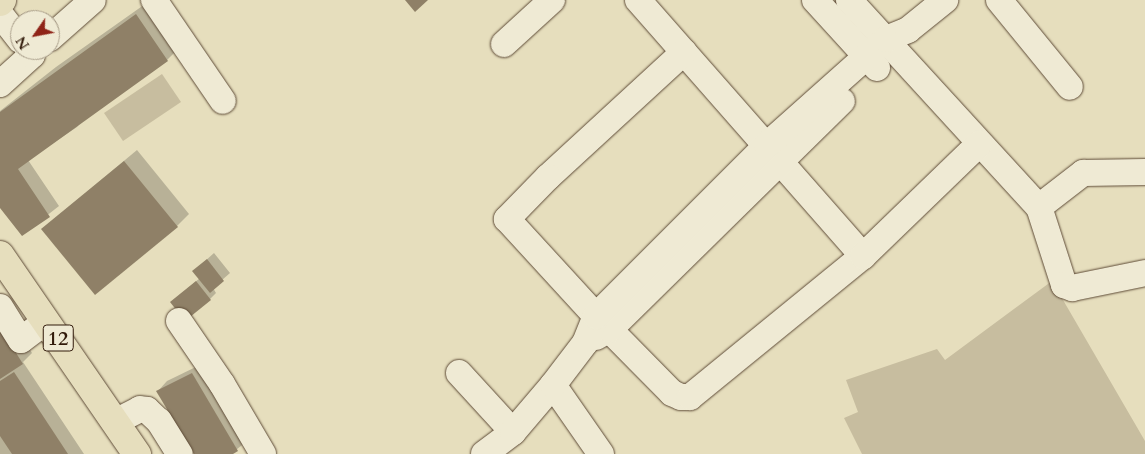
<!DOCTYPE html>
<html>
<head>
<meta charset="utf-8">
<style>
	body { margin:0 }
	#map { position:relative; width:1145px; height:454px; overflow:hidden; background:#e6debd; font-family:Cardo,serif }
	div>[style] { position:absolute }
	.green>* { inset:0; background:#c7bd9f }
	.shadow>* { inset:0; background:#0003 }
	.building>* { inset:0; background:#8f8067 }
	.roads { filter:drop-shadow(0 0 1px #5e4b37) drop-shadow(0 0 1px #5e4b37) }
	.minor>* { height:26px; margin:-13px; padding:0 13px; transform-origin:13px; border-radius:13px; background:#efead4 }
	.highway>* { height:28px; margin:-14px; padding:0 14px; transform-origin:14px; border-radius:14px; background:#e6debd }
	span { translate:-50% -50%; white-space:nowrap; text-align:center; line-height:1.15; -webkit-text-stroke:4.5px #efead4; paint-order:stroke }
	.shield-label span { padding:1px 4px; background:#efead4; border:1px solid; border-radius:4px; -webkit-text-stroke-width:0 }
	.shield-label { font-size:20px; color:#311a0a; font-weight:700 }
	.north { position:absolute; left:10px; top:10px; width:50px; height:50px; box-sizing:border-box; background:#efead4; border:1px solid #a39783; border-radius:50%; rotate:237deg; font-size:14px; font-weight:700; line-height:20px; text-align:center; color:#311a0a }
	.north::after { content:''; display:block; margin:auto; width:18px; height:22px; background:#8f2418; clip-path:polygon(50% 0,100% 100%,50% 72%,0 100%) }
</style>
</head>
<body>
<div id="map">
	<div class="green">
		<i style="clip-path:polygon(162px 74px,181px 102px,123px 141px,104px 113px)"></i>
		<i style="clip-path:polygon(1052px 281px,1145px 441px,1145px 454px,862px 454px,844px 418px,858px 412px,846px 380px,937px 349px,945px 360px)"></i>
	</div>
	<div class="shadow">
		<i style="clip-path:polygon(148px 2px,179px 48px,167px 60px,86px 116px,77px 127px,28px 160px,59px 206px,22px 235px,0 206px,0 111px,56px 67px)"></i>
		<i style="clip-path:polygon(137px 150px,189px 214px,177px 226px,42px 229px)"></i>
		<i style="clip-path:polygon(214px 253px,230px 273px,213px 288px,216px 293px,210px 299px,171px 302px,200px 278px,194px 271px)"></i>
		<i style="clip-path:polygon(0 303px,32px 353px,23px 362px,84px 454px,0 454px)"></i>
		<i style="clip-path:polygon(202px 364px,247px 441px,231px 454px,195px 454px,158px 391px,167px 381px)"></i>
	</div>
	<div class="building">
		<i style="clip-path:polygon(405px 0,428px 0,415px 12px)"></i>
		<i style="clip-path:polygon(136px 14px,168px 61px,18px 169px,50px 217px,22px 236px,0 208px,0 112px)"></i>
		<i style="clip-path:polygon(124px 161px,178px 227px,95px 295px,41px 229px)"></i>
		<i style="clip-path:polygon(207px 259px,224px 281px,210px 293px,192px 271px)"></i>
		<i style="clip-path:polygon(196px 281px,211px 300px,185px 321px,170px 302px)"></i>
		<i style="clip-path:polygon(0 327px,23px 364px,0 379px)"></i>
		<i style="clip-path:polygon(14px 372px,68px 454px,12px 454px,0 436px,0 381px)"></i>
		<i style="clip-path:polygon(192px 373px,238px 451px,233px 454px,194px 454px,156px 391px)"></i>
	</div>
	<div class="roads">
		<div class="minor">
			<i style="left:154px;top:0;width:122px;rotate:55.7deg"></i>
			<i style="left:638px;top:0;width:341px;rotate:48.7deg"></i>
			<i style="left:815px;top:0;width:92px;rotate:47.6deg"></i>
			<i style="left:849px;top:0;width:281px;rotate:47.5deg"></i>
			<i style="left:1039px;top:207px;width:56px;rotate:-37.7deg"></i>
			<i style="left:1083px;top:173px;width:62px;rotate:-0.9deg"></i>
			<i style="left:999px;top:0;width:112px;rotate:50.8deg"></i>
			<i style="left:0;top:14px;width:33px;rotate:52deg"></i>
			<i style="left:50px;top:38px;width:57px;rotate:-41.5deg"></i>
			<i style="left:504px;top:44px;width:65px;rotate:-42.5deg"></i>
			<i style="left:684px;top:52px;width:185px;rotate:137.4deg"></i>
			<i style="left:548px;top:177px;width:59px;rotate:134.3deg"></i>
			<i style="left:507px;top:219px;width:132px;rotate:47.5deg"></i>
			<i style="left:596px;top:316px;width:108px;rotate:45.4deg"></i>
			<i style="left:672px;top:393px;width:10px;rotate:24deg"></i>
			<i style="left:681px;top:397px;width:9px"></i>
			<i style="left:690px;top:397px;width:223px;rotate:-39.2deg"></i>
			<i style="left:863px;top:256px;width:161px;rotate:-44deg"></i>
			<i style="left:0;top:84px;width:43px;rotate:-42.2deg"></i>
			<i style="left:32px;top:55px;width:6px;rotate:-129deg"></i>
			<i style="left:1039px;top:207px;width:82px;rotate:72.2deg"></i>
			<i style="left:1064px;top:285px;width:9px;rotate:21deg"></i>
			<i style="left:1072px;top:288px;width:75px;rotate:-11.6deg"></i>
			<i style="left:0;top:307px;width:39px;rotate:58deg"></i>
			<i style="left:21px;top:340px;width:31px;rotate:-37deg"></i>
			<i style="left:179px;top:321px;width:76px;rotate:55.7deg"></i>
			<i style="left:222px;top:384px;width:81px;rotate:59.6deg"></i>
			<i style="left:596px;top:337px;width:16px;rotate:-30deg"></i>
			<i style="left:610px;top:329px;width:325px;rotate:-44.5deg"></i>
			<i style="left:459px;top:373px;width:80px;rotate:47.5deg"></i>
			<i style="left:553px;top:385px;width:84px;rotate:55.2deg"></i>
			<i style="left:115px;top:422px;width:28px;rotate:-27deg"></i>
			<i style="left:140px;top:409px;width:7px;rotate:8deg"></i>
			<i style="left:147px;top:410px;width:16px;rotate:43deg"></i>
			<i style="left:159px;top:421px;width:39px;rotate:58deg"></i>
			<i style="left:484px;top:454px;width:36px;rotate:-37deg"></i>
			<i style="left:513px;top:432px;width:62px;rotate:-49.6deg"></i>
			<i style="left:553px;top:385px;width:53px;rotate:-52.7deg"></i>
			<i style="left:585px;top:343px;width:29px;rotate:-68deg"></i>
			<i style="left:596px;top:316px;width:242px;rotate:-45deg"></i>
			<i style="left:767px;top:145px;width:159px;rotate:-41.7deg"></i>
			<i style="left:886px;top:39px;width:24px;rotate:-22deg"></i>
			<i style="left:908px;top:30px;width:48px;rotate:-39deg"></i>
		</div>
		<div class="highway">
			<i style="left:0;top:2px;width:3px;rotate:-45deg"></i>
			<i style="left:0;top:255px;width:242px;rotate:55.5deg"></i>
		</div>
	</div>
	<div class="shield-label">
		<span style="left:58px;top:338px">12</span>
	</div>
	<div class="north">N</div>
</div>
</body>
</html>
